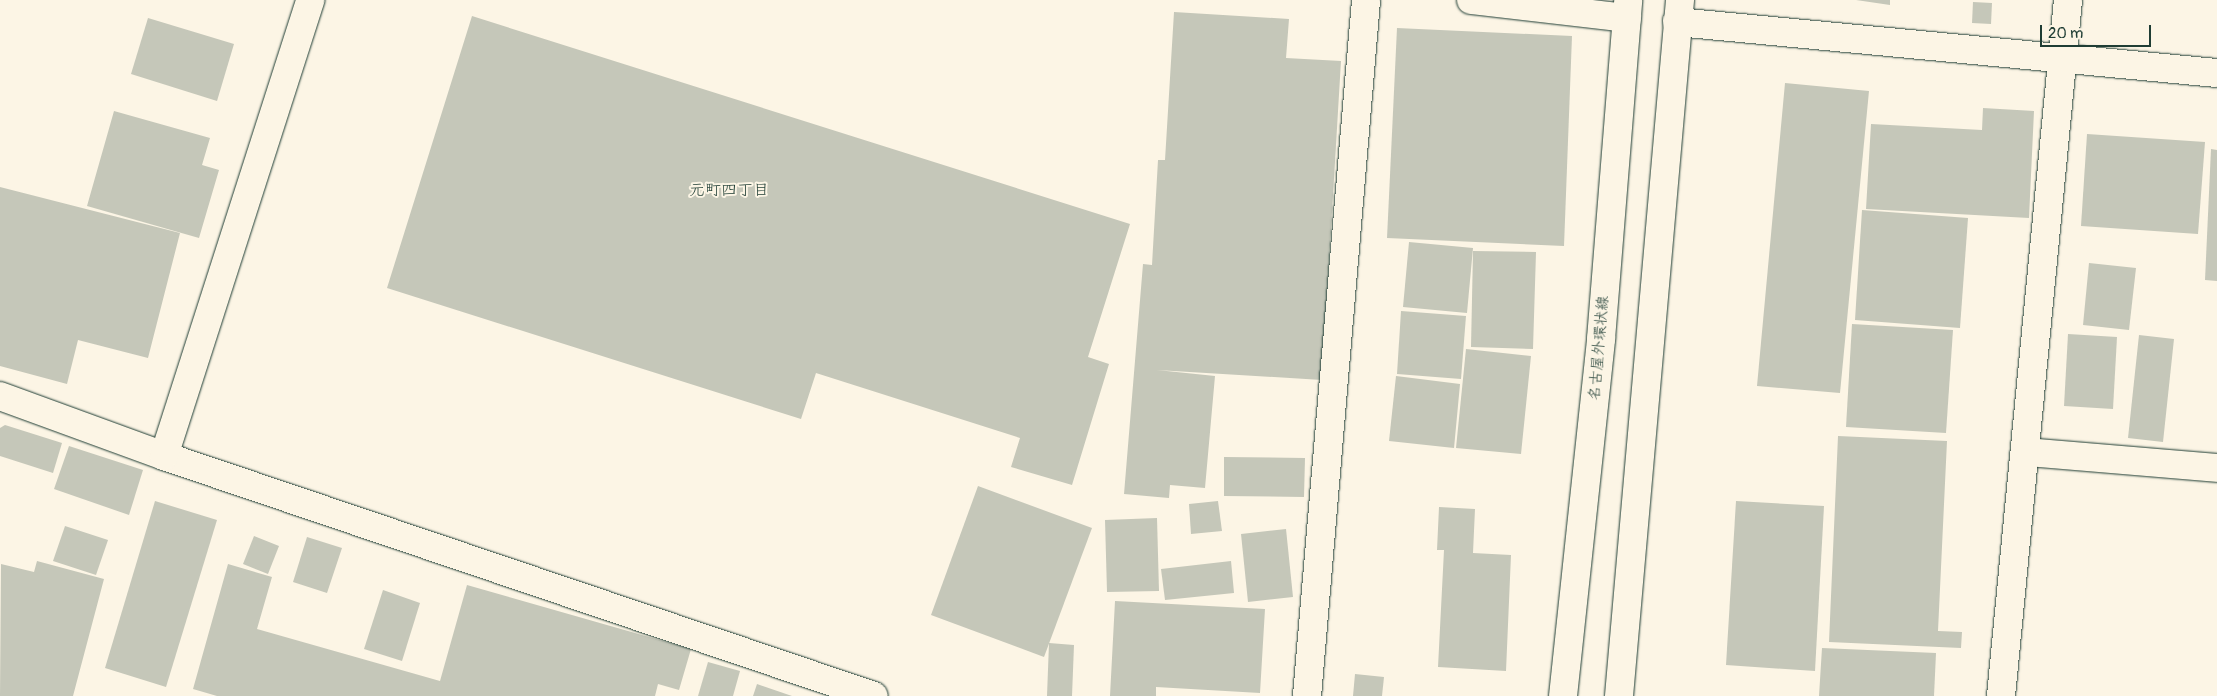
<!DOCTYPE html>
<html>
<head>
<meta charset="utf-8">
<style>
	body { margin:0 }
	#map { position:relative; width:2217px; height:696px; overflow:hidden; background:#fcf5e5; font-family:Pangolin,"Klee One",sans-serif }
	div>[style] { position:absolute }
	.building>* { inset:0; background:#c5c7b9 }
	.roads { filter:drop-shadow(0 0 1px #1f3d34) drop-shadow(0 0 1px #1f3d34) }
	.minor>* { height:28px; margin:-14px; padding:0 14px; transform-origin:14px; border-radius:14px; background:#fcf5e5 }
	.major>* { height:28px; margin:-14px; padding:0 14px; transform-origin:14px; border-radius:14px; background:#fcf5e5 }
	span { translate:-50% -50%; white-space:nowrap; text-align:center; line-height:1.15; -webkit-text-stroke:4px #fcf5e5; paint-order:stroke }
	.street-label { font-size:15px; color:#1f3d34 }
	.neighbourhood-label { font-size:16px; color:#1f3d34 }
	.scale { position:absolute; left:2040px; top:25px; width:111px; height:22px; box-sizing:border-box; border:2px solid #1f3d34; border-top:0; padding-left:6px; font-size:15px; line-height:18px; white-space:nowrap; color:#1f3d34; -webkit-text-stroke:4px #fcf5e5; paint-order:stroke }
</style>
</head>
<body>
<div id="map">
	<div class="building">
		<i style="clip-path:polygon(1856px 0,1890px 0,1890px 5px)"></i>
		<i style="clip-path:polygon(1973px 2px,1992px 3px,1991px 24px,1972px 23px)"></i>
		<i style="clip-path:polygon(1174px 12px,1289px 19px,1286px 58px,1341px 61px,1322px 380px,1157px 370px,1215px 376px,1205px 488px,1170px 485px,1169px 498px,1124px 494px,1143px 264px,1152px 265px,1158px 160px,1165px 160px)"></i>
		<i style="clip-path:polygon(472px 16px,1130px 224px,1088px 357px,1109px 364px,1072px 485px,1011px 467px,1020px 438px,816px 373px,801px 419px,387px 288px)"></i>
		<i style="clip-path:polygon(148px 18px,234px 44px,217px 101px,131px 74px)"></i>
		<i style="clip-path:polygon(1397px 28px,1572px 36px,1564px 246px,1387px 238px)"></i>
		<i style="clip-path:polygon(1785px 83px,1869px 91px,1840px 393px,1757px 386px)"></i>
		<i style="clip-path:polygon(1983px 108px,2034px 111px,2029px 218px,1866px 209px,1871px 124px,1982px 130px)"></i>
		<i style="clip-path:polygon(114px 111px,210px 138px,202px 165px,219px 170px,199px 238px,87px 206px)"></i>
		<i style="clip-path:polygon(2087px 134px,2205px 142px,2198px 234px,2081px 226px)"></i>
		<i style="clip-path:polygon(2211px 149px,2217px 150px,2217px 281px,2205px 280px)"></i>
		<i style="clip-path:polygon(0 187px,180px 233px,148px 358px,78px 340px,67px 384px,0 366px)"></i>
		<i style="clip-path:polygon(1862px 210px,1968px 218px,1960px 328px,1855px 320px)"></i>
		<i style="clip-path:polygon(1409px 242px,1473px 248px,1467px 313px,1403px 307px)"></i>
		<i style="clip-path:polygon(1473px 251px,1536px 252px,1533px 349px,1471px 347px)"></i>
		<i style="clip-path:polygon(2089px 263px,2136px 268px,2129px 330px,2083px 325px)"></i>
		<i style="clip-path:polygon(1401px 311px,1466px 316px,1461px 379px,1397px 374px)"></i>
		<i style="clip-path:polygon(1852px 324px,1953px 330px,1946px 433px,1846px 427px)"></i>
		<i style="clip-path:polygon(2068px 334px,2117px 337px,2113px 409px,2064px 406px)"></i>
		<i style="clip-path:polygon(2139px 335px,2174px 339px,2163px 442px,2128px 438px)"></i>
		<i style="clip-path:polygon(1466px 349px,1531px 356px,1521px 454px,1456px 448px)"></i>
		<i style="clip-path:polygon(1396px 376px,1460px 384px,1454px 448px,1389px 441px)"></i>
		<i style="clip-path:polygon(5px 425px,62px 443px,53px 473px,0 456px,0 428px)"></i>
		<i style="clip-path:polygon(1838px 436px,1947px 441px,1938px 631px,1962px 632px,1961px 648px,1829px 642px)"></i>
		<i style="clip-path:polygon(69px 446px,143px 470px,129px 515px,54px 489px)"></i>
		<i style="clip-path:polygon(1224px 457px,1305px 458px,1304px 497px,1224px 496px)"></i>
		<i style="clip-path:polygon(978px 486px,1092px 528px,1044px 657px,931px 615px)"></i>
		<i style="clip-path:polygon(155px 501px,217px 520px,166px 687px,105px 668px)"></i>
		<i style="clip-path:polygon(1218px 501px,1222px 531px,1191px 534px,1189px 504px)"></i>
		<i style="clip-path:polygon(1736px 501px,1824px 506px,1815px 671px,1726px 665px)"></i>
		<i style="clip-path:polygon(1439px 507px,1475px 509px,1473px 553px,1511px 555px,1506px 671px,1438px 667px,1444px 550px,1437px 550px)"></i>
		<i style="clip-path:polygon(1157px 518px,1159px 591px,1107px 592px,1105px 520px)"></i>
		<i style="clip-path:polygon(65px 526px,108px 540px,96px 575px,53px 561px)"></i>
		<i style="clip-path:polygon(1286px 529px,1293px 597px,1248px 602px,1241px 534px)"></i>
		<i style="clip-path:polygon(254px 536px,279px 546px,268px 574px,243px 564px)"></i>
		<i style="clip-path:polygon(307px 537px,342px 548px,327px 593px,293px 582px)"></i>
		<i style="clip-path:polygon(37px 561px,104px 579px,73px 696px,0 696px,1px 564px,34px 572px)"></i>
		<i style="clip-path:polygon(1231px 561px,1234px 593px,1165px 600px,1161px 569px)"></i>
		<i style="clip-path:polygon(228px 564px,272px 577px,257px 629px,440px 681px,467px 585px,691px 649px,679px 690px,658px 684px,655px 696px,217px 696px,193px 689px)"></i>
		<i style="clip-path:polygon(383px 590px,420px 603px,402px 661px,364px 649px)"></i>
		<i style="clip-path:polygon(1115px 601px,1265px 609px,1260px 693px,1156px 687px,1156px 696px,1110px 696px)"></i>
		<i style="clip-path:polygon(1049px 643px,1074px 645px,1072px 696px,1047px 696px)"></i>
		<i style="clip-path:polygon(1822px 648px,1936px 653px,1934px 696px,1819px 696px)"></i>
		<i style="clip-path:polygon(708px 662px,740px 671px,733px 696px,698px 696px)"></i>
		<i style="clip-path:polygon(1355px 674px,1384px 677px,1382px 696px,1353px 696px)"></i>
		<i style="clip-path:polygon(757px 684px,792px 696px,753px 696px)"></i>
	</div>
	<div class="roads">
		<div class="minor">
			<i style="left:1471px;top:0;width:157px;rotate:6.6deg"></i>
			<i style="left:1677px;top:22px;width:542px;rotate:5.4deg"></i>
			<i style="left:0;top:396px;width:175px;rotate:20.1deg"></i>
			<i style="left:164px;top:456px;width:749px;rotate:18.68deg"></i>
			<i style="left:2027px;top:452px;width:191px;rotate:4.8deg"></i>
			<i style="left:164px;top:456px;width:479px;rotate:-72.2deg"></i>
			<i style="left:1307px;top:696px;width:698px;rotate:-85.15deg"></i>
			<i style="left:2001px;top:696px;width:699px;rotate:-84.5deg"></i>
		</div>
		<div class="major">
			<i style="left:1563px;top:696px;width:359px;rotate:-83.9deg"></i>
			<i style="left:1601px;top:339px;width:340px;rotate:-85.4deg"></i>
			<i style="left:1619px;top:696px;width:699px;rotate:-84.99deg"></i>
		</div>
	</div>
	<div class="street-label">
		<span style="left:1599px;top:348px;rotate:-85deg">名古屋外環状線</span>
	</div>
	<div class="neighbourhood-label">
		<span style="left:729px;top:190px">元町四丁目</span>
	</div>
	<div class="scale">20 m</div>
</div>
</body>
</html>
